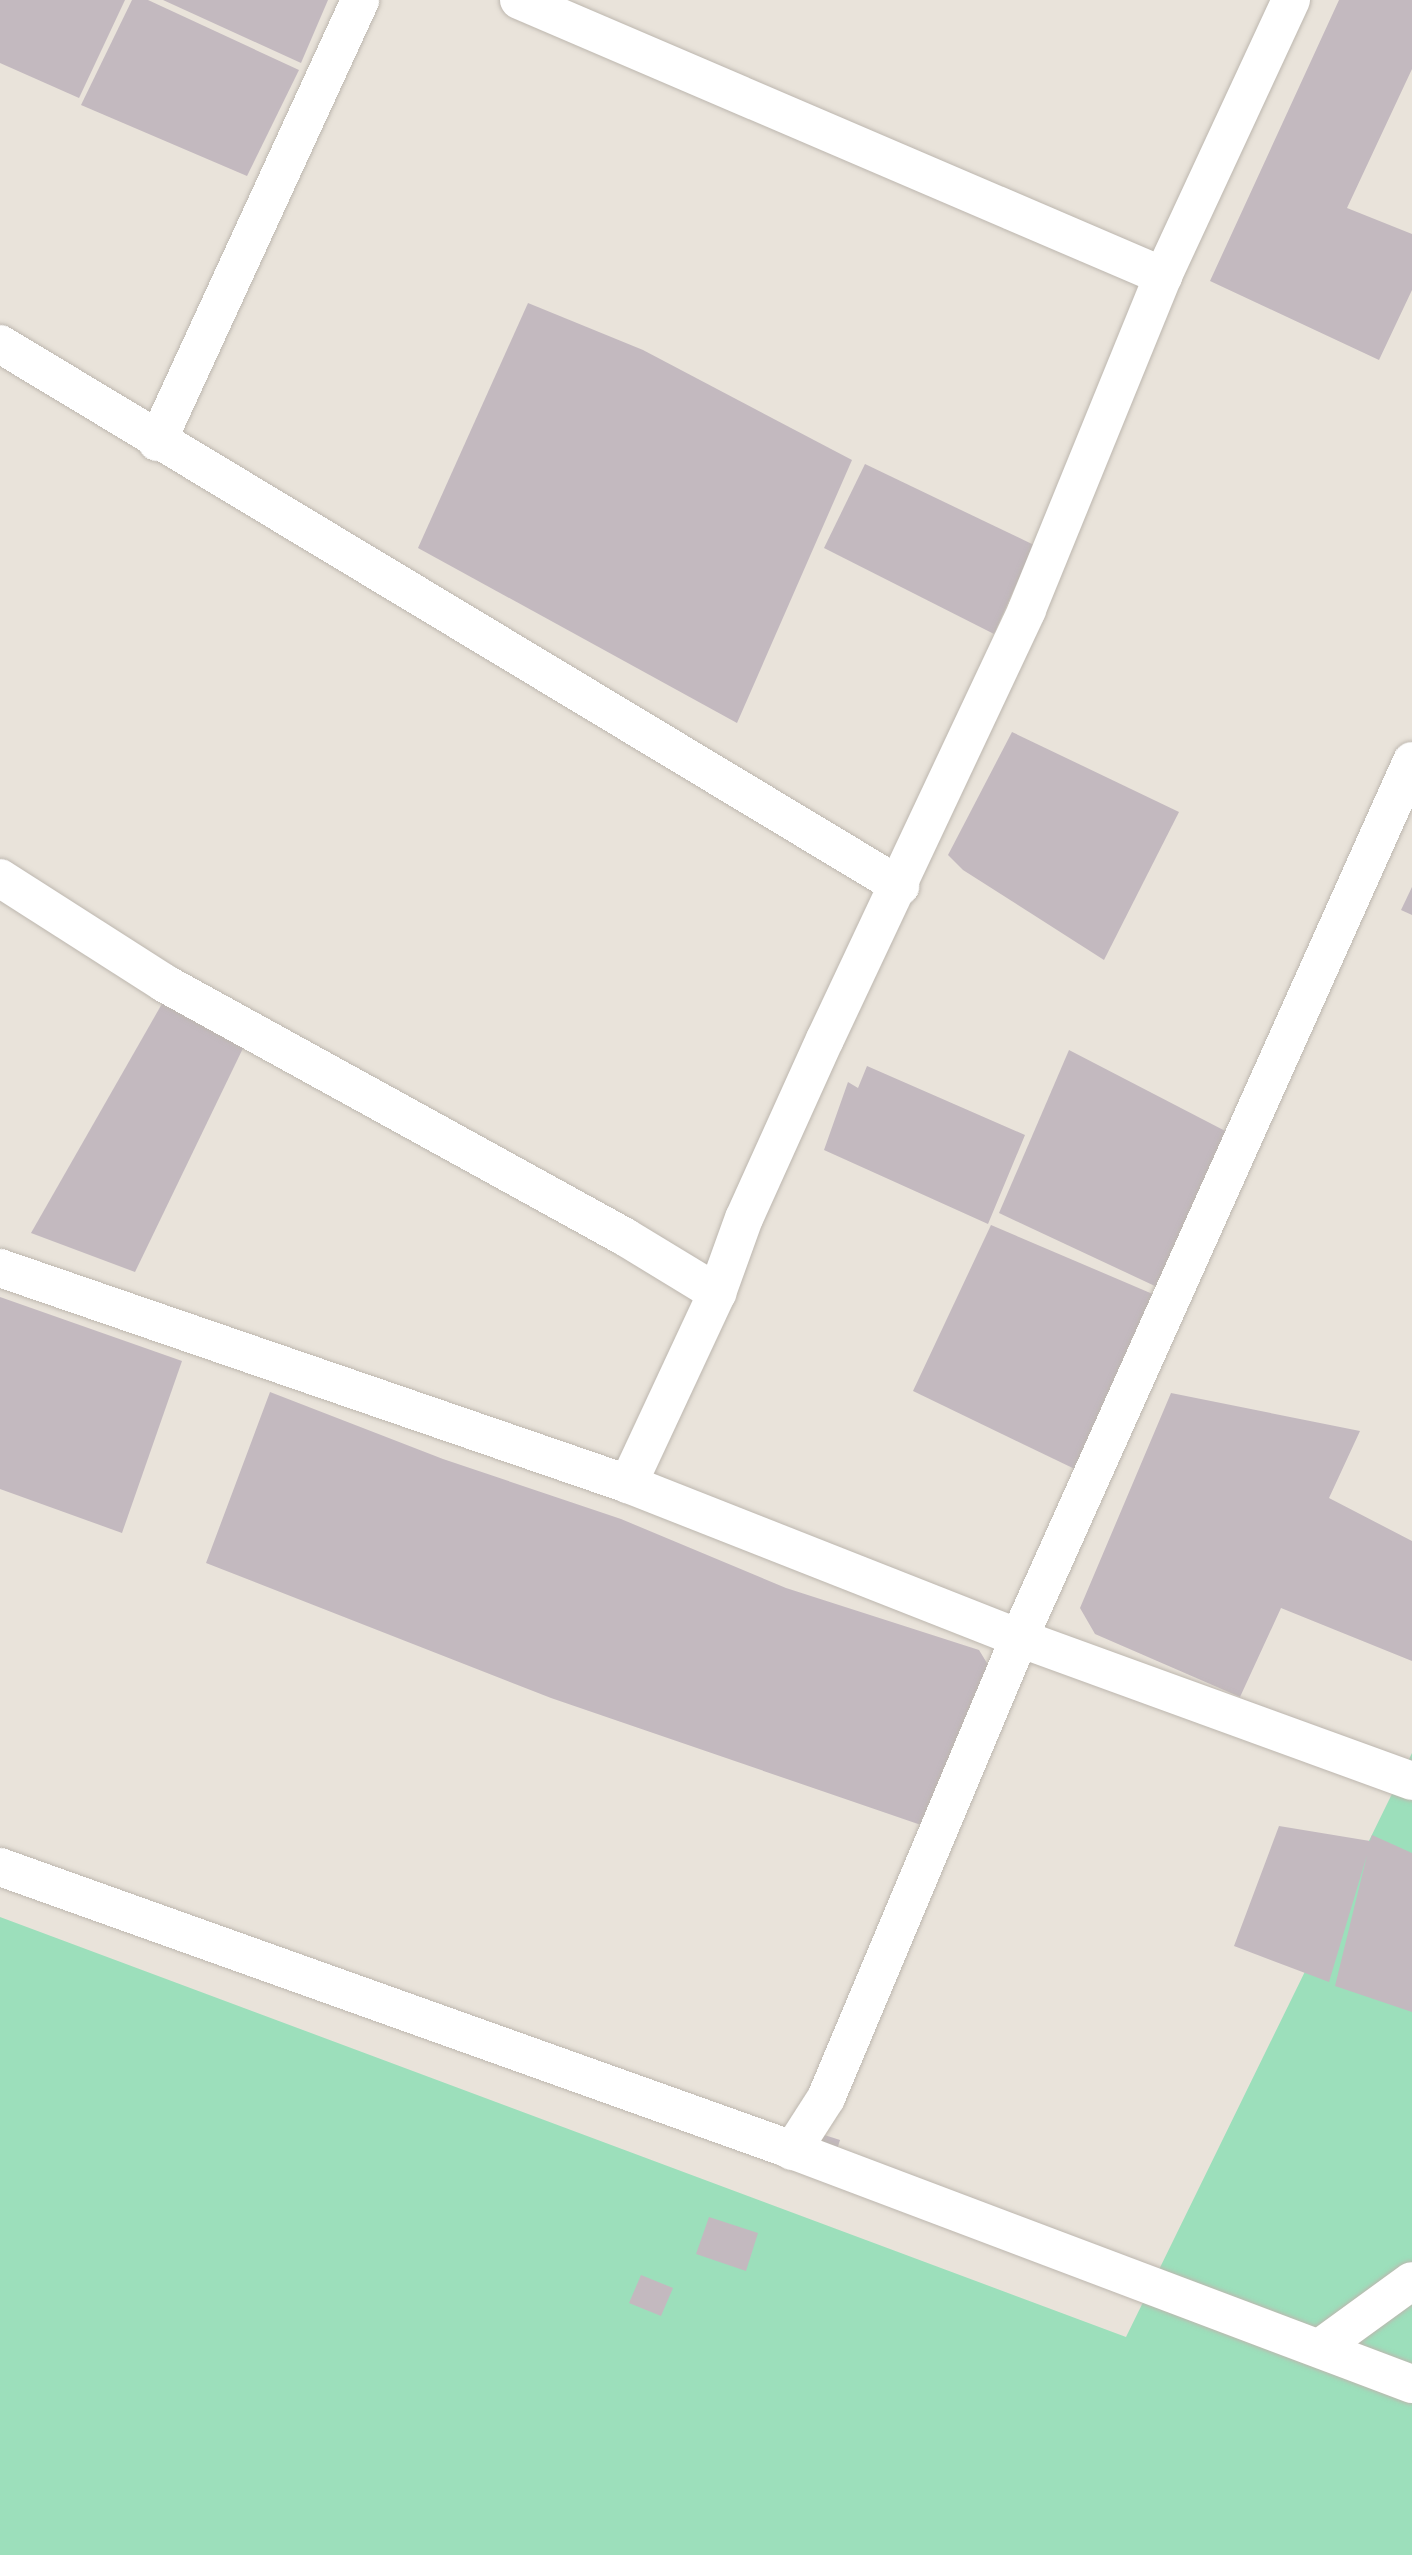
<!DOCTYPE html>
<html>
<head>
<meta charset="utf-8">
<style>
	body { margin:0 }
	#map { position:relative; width:1412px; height:2555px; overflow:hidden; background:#e9e3da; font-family:"Titillium Web",sans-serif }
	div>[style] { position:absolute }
	.green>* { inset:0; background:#9cdfbb }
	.building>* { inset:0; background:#c3b9bf }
	.roads { filter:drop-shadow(0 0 2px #bdb7af) drop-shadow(0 0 2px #bdb7af) }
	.minor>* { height:38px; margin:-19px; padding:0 19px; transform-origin:19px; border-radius:19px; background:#fff }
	span { translate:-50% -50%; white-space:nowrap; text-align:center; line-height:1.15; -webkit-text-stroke:5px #e9e3da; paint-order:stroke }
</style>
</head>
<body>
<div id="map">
	<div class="green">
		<i style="clip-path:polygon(1412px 1753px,1412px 2555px,0 2555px,0 1917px,1126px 2337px)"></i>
	</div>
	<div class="building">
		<i style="clip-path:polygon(0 0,125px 0,79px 98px,0 63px)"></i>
		<i style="clip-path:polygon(132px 0,148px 0,299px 70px,247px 176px,81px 105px)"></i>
		<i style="clip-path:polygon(163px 0,328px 0,301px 63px)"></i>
		<i style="clip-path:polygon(1339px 0,1412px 0,1412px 69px,1347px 208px,1412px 234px,1412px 290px,1379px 360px,1210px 281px)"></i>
		<i style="clip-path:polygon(528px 303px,643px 350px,852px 460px,737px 723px,418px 548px)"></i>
		<i style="clip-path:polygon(865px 464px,1034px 545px,994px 634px,824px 548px)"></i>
		<i style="clip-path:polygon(1012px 732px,1179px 812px,1104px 960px,963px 870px,948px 855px)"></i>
		<i style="clip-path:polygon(1412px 887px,1412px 915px,1401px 910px)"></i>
		<i style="clip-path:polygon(163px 1002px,246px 1042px,135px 1272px,31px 1233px)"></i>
		<i style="clip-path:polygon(1069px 1050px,1233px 1135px,1157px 1287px,999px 1213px)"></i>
		<i style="clip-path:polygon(867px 1066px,1025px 1135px,988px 1224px,824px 1150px,848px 1082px,858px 1088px)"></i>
		<i style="clip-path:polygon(991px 1225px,1155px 1295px,1081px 1472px,913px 1391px)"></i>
		<i style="clip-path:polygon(0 1297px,182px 1361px,122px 1533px,0 1489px)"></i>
		<i style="clip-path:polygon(270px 1392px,443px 1459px,621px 1519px,786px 1588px,979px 1650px,990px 1668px,921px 1825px,551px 1698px,206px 1563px)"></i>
		<i style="clip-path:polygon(1171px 1393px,1360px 1431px,1329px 1498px,1412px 1541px,1412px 1661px,1281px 1608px,1240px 1697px,1095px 1634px,1080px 1608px)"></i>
		<i style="clip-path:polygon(1279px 1826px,1370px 1841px,1372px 1835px,1412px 1853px,1412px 2012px,1335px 1986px,1367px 1855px,1329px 1982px,1234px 1946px)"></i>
		<i style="clip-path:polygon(812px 2131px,840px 2140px,835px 2156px)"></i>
		<i style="clip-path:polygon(709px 2217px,758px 2233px,746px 2271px,696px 2254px)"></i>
		<i style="clip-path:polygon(641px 2275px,673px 2288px,661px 2316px,629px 2303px)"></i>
	</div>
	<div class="roads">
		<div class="minor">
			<i style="left:519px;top:0;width:701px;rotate:23.2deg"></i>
			<i style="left:1291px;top:0;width:304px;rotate:114.9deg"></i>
			<i style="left:1163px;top:276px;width:361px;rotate:112.2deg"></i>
			<i style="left:1027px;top:610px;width:474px;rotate:115.2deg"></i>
			<i style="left:825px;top:1039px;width:196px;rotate:114.3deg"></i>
			<i style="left:744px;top:1218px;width:80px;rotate:109.8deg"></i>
			<i style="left:717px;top:1293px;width:211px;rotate:115deg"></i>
			<i style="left:628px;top:1484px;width:420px;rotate:21.5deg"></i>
			<i style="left:1019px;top:1638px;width:418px;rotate:20deg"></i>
			<i style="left:0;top:344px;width:1051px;rotate:31.06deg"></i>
			<i style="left:157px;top:442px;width:486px;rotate:-65.3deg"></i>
			<i style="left:0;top:878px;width:195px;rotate:32.6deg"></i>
			<i style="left:164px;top:983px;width:526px;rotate:28.85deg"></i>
			<i style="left:625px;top:1237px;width:108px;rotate:31.3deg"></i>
			<i style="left:0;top:1268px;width:664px;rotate:18.98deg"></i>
			<i style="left:0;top:1867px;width:832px;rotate:19.65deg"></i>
			<i style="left:784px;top:2147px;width:671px;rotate:20.68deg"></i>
			<i style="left:792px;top:2151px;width:63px;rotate:-57.3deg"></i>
			<i style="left:826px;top:2098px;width:499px;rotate:-67.2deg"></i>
			<i style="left:1019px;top:1638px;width:961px;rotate:-65.86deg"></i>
			<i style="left:1321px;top:2347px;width:112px;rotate:-36deg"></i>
		</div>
	</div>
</div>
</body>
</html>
